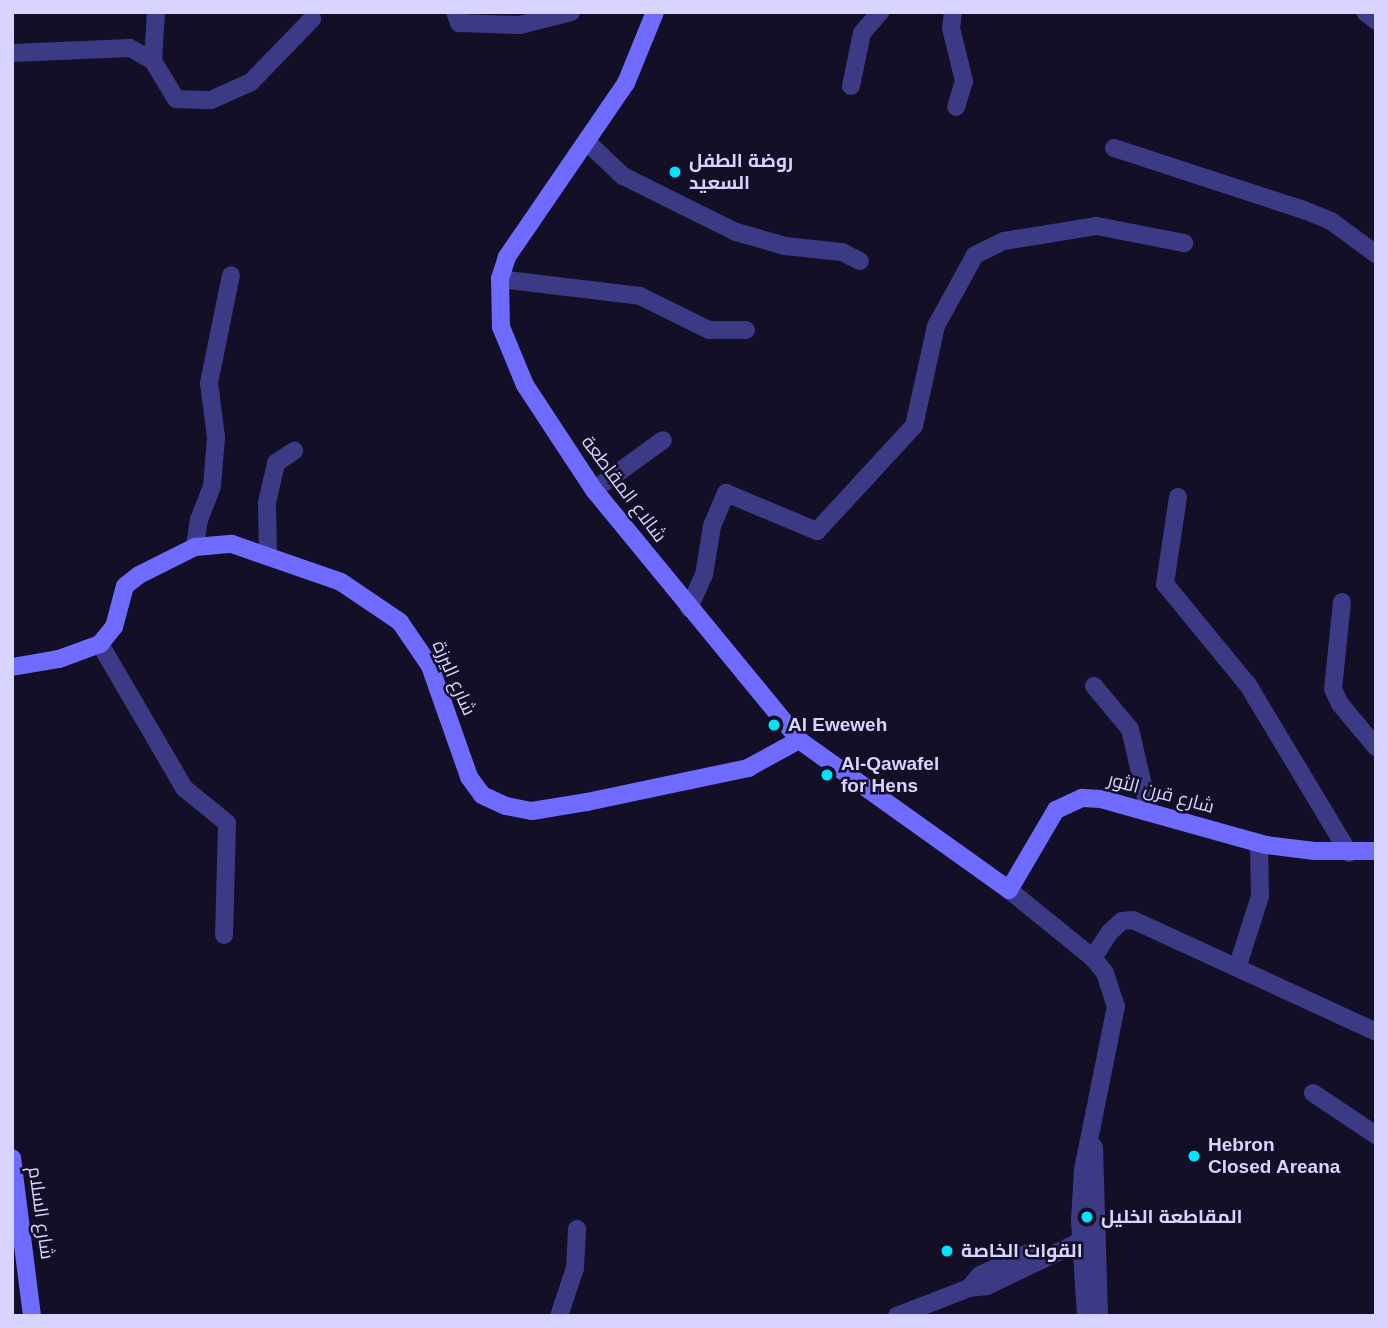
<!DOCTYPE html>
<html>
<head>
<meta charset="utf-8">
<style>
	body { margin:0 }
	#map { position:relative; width:1388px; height:1328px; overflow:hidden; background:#130f26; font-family:Helvetica,Cairo,sans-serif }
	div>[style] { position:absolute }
	.street>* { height:18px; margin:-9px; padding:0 9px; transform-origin:9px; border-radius:9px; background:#3d3a85 }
	.secondary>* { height:18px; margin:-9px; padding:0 9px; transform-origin:9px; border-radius:9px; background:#6f6bff }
	.dots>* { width:19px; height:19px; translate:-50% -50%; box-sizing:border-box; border:4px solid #130f26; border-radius:50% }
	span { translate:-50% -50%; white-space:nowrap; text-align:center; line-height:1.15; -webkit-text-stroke:5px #130f26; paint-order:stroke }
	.poi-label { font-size:19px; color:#d9d4ff; font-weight:700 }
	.left { translate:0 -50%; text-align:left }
	.street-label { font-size:19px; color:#d9d4ff }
	.frame { position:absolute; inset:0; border:14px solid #d9d4ff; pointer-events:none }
</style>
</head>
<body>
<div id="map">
	<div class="street">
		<i style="left:455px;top:12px;width:12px;rotate:70deg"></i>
		<i style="left:459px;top:23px;width:61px;rotate:1.9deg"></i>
		<i style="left:520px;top:25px;width:53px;rotate:-14.3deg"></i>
		<i style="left:953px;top:12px;width:16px;rotate:97deg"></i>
		<i style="left:951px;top:28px;width:55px;rotate:76.2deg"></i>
		<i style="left:964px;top:81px;width:27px;rotate:107deg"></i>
		<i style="left:1365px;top:12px;width:14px;rotate:39deg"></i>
		<i style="left:12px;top:53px;width:118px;rotate:-2.4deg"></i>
		<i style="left:130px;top:48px;width:26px;rotate:29deg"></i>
		<i style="left:153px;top:61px;width:44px;rotate:58.8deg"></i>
		<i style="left:176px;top:99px;width:35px;rotate:2deg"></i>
		<i style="left:211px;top:100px;width:44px;rotate:-24.2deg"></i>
		<i style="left:251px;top:82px;width:88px;rotate:-45.9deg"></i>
		<i style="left:153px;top:61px;width:49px;rotate:-86.5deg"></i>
		<i style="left:851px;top:86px;width:54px;rotate:-78.3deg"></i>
		<i style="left:862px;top:33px;width:28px;rotate:-49deg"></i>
		<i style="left:587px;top:142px;width:50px;rotate:43.4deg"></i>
		<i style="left:623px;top:176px;width:126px;rotate:26.4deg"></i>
		<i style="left:736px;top:232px;width:51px;rotate:15.9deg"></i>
		<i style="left:785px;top:246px;width:57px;rotate:6deg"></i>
		<i style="left:842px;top:252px;width:20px;rotate:27deg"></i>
		<i style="left:1114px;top:148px;width:200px;rotate:18.1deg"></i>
		<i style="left:1304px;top:210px;width:29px;rotate:22deg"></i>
		<i style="left:1331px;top:221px;width:56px;rotate:36.3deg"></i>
		<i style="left:500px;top:279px;width:141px;rotate:6.9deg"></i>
		<i style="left:640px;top:296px;width:77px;rotate:26.2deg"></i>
		<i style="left:709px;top:330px;width:37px"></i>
		<i style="left:594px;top:490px;width:85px;rotate:-35.9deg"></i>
		<i style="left:1178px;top:497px;width:88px;rotate:98.5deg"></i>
		<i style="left:1165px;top:584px;width:131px;rotate:50.6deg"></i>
		<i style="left:1248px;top:685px;width:196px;rotate:59deg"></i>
		<i style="left:195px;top:547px;width:27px;rotate:-82deg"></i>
		<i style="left:199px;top:520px;width:36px;rotate:-69deg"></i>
		<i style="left:212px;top:486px;width:49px;rotate:-85.3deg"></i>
		<i style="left:216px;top:437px;width:54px;rotate:-97.4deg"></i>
		<i style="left:209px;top:383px;width:110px;rotate:-78.5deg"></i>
		<i style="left:268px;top:555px;width:52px;rotate:-91.1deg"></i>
		<i style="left:267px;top:503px;width:41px;rotate:-77.3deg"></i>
		<i style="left:276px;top:463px;width:22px;rotate:-34deg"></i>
		<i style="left:1342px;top:602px;width:87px;rotate:95.9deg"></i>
		<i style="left:1333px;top:689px;width:17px;rotate:65deg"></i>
		<i style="left:1340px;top:704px;width:56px;rotate:50.1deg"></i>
		<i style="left:689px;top:608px;width:36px;rotate:-66deg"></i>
		<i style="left:704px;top:575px;width:50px;rotate:-80.7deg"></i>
		<i style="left:712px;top:526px;width:36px;rotate:-67deg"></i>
		<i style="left:726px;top:493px;width:99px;rotate:22.7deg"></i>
		<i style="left:817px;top:531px;width:143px;rotate:-47.3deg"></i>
		<i style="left:914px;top:426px;width:102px;rotate:-77.6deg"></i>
		<i style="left:936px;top:326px;width:81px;rotate:-61.2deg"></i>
		<i style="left:975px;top:255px;width:32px;rotate:-26deg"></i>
		<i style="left:1004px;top:241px;width:94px;rotate:-9.2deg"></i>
		<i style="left:1097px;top:226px;width:89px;rotate:11.1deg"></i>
		<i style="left:100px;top:644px;width:167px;rotate:59.7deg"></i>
		<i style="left:184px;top:788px;width:55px;rotate:39.1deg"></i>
		<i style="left:227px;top:823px;width:112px;rotate:91.5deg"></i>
		<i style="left:1094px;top:686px;width:56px;rotate:50.1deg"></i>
		<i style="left:1130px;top:729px;width:84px;rotate:77deg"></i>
		<i style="left:1009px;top:890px;width:108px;rotate:39deg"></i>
		<i style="left:1093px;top:958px;width:19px;rotate:51deg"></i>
		<i style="left:1105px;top:973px;width:35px;rotate:72deg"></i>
		<i style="left:1116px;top:1006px;width:166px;rotate:101.4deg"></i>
		<i style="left:1083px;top:1169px;width:52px;rotate:93.3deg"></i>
		<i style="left:1080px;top:1221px;width:95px;rotate:86.4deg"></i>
		<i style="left:1093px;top:958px;width:31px;rotate:-57deg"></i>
		<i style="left:1110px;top:932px;width:16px;rotate:-43deg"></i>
		<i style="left:1122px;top:921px;width:11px;rotate:-5deg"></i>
		<i style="left:1133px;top:920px;width:268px;rotate:24.7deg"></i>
		<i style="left:1238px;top:965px;width:72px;rotate:-72.3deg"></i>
		<i style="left:1260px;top:896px;width:53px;rotate:-91.1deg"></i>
		<i style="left:1313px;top:1093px;width:76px;rotate:33.7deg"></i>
		<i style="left:1094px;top:1147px;width:169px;rotate:88.3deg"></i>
		<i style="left:969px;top:1288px;width:17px;rotate:-50deg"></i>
		<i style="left:980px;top:1275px;width:53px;rotate:-24.6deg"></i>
		<i style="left:559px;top:1316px;width:51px;rotate:-71.6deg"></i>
		<i style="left:575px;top:1268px;width:39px;rotate:-87deg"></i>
		<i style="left:897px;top:1316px;width:77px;rotate:-21.3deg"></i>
		<i style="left:969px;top:1288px;width:18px;rotate:-6deg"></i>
		<i style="left:987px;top:1286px;width:104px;rotate:-25.6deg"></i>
		<i style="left:1081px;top:1241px;width:18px;rotate:-49deg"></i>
	</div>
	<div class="secondary">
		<i style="left:655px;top:12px;width:77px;rotate:112.2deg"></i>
		<i style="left:626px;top:83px;width:211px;rotate:124.4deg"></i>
		<i style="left:507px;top:257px;width:23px;rotate:108deg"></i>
		<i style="left:500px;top:279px;width:48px;rotate:88.8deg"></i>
		<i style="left:501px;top:327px;width:63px;rotate:67.5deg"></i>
		<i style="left:525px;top:385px;width:126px;rotate:56.7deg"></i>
		<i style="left:594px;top:490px;width:323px;rotate:50.6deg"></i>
		<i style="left:799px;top:740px;width:258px;rotate:35.5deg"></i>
		<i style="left:1009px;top:890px;width:93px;rotate:-59.6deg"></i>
		<i style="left:1056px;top:810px;width:29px;rotate:-25deg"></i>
		<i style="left:1082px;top:798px;width:19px;rotate:3deg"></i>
		<i style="left:1101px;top:799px;width:171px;rotate:15.6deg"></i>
		<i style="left:1266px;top:845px;width:49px;rotate:7deg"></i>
		<i style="left:1315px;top:851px;width:61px"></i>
		<i style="left:12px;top:667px;width:48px;rotate:-9.7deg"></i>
		<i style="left:59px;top:659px;width:44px;rotate:-20.1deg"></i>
		<i style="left:100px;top:644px;width:22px;rotate:-51deg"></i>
		<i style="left:114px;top:627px;width:42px;rotate:-75deg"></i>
		<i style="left:125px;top:586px;width:18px;rotate:-38deg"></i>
		<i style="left:139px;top:575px;width:63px;rotate:-26.6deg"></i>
		<i style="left:195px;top:547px;width:37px;rotate:-5deg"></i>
		<i style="left:232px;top:544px;width:115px;rotate:19.2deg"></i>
		<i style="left:341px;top:582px;width:71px;rotate:34.1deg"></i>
		<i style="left:400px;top:622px;width:53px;rotate:55.7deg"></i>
		<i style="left:430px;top:666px;width:118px;rotate:70.6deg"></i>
		<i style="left:469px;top:777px;width:22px;rotate:54deg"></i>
		<i style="left:482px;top:795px;width:26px;rotate:25deg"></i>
		<i style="left:506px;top:806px;width:26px;rotate:11deg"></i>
		<i style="left:532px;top:811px;width:56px;rotate:-9.3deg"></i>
		<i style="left:587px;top:802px;width:165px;rotate:-11.9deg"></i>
		<i style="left:748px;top:768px;width:58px;rotate:-28.8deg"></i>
		<i style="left:12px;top:1158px;width:159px;rotate:82.8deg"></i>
	</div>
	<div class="dots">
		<i style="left:675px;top:172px;background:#00e5ff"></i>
		<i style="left:774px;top:725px;background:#00e5ff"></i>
		<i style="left:827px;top:775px;background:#00e5ff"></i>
		<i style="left:1194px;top:1156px;background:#00e5ff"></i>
		<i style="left:1087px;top:1217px;background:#00e5ff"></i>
		<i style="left:947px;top:1251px;background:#00e5ff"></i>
	</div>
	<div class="poi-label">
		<span class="left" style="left:689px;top:172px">روضة الطفل<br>السعيد</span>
		<span class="left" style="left:788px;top:725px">Al Eweweh</span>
		<span class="left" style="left:841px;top:775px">Al-Qawafel<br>for Hens</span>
		<span class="left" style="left:1208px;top:1156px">Hebron<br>Closed Areana</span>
		<span class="left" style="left:1101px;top:1217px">المقاطعة الخليل</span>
		<span class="left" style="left:961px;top:1251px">القوات الخاصة</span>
	</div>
	<div class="street-label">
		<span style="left:624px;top:489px;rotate:53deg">شالاع المقاطعة</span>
		<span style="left:454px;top:678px;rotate:66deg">شارع اليرزة</span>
		<span style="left:1161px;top:793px;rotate:15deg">شارع قرن الثور</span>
		<span style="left:41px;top:1213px;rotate:82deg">شارع السلام</span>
	</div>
	<div class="frame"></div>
</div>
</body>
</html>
